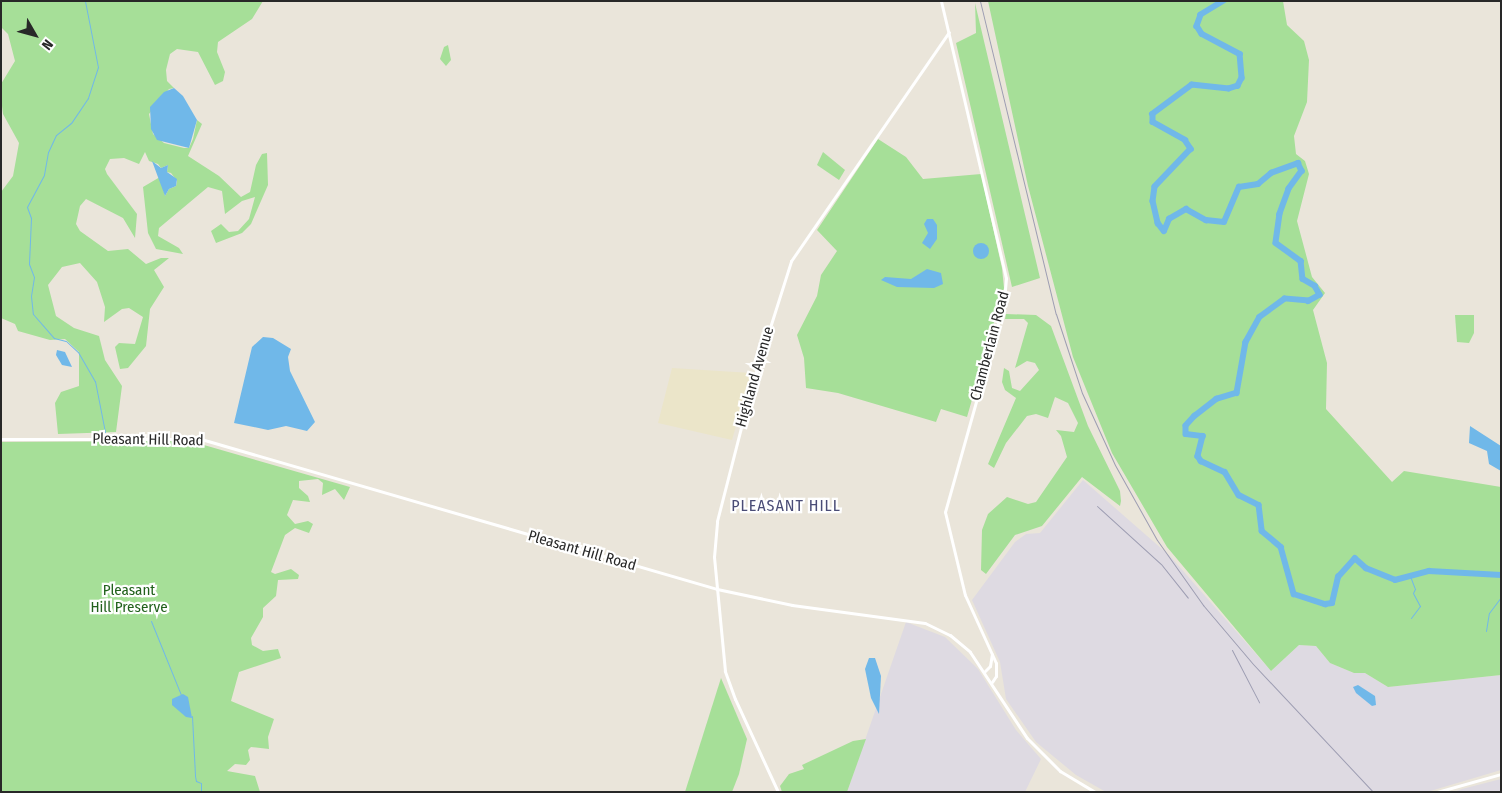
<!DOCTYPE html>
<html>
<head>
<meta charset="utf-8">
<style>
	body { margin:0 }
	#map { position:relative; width:1502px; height:793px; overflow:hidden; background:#eae5da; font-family:"Fira Sans Condensed",sans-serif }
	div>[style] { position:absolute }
	.industrial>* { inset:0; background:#dedae2 }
	.education>* { inset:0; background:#ebe5c9 }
	.green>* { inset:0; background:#a6df98 }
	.water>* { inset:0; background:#70b8e9 }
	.round { border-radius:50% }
	.stream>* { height:1px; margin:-0.5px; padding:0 0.5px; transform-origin:0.5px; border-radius:0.5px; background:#70b8e9 }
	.river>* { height:5.5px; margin:-2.75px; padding:0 2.75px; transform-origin:2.75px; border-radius:2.75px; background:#70b8e9 }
	.minor>* { height:3px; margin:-1.5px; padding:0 1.5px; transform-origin:1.5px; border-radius:1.5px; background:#fff }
	.rail>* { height:1px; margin:-0.5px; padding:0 0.5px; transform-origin:0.5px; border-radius:0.5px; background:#9d9db2 }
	span { translate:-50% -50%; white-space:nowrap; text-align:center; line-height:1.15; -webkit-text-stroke:4.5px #fff; paint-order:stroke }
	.street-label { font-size:15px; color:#282828 }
	.park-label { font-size:15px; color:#21611c }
	.neighbourhood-label { font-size:16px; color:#4a4c76; letter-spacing:1px }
	.frame { position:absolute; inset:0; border:2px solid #282828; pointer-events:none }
	.north { position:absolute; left:10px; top:10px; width:50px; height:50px; -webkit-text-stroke:4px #fff; paint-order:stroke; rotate:128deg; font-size:14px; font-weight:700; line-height:20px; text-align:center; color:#282828 }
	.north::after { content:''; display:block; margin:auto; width:18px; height:22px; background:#282828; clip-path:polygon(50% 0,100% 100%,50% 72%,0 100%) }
</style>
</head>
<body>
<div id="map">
	<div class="industrial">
		<i style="clip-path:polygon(1083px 480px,1170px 556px,1271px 671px,1299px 645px,1316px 646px,1330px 663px,1354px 673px,1365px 673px,1388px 687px,1501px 675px,1501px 770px,1427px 792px,1106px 792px,1076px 775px,1036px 742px,1006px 699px,1000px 662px,972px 600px,1015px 542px,1026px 534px,1040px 533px)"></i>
		<i style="clip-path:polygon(906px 622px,945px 637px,978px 669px,1016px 730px,1041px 759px,1025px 792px,847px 792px)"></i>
		<i style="clip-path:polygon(1501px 779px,1501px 792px,1454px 792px,1462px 789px)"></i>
	</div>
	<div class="education">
		<i style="clip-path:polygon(672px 368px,751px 373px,732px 440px,658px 423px)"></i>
	</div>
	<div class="green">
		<i style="clip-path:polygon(1px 1px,263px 1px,252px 19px,218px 42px,217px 52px,225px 72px,223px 81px,215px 85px,198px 52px,177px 49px,170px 54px,166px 70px,167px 81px,174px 88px,169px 89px,149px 114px,153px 134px,164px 143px,184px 148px,189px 148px,193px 139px,197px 120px,202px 124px,188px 156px,219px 176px,241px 197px,250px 192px,256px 165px,262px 154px,267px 153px,268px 185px,251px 224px,242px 233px,216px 243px,211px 231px,221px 224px,229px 232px,238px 231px,249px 219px,255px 197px,242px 201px,225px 214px,222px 191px,208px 187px,159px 228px,158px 236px,179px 248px,183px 254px,156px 249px,148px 233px,143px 187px,160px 177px,165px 196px,169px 189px,176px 186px,177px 181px,171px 173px,167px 172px,168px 165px,161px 168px,158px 164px,149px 161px,145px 152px,139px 164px,124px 158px,110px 159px,105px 169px,107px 174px,137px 214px,135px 238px,123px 218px,86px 199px,80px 206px,76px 224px,80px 231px,108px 251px,128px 249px,146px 264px,161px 258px,169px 258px,154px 270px,164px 287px,150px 309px,146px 346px,128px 368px,120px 369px,115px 347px,119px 343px,135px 344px,143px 317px,129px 308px,122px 309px,104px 322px,105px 307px,97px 282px,80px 263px,62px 267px,48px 285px,56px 316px,74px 328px,99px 336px,105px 360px,122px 386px,116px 432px,58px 434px,55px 403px,61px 392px,79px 386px,79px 352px,65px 339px,50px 340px,18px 331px,15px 324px,1px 318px,1px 192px,13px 176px,19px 143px,3px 114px,1px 98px,1px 84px,15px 61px,8px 34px,1px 27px)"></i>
		<i style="clip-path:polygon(988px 1px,1283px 1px,1287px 25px,1304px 41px,1309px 60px,1307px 102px,1294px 136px,1296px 154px,1305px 161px,1309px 174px,1297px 221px,1312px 277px,1325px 293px,1313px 310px,1327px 363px,1326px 409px,1392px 482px,1404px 471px,1501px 487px,1501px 675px,1388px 687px,1365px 673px,1354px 673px,1330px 663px,1316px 646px,1299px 645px,1271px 671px,1167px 547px,1112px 453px,1073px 357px,1028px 186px)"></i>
		<i style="clip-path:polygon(975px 3px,1040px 278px,1012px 287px,956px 43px,976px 33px)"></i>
		<i style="clip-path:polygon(448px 45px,451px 60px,446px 66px,440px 59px,444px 47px)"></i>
		<i style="clip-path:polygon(878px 139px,906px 157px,923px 179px,981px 174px,1002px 268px,1004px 288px,967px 417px,941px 409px,936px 422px,838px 393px,806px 388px,804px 358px,797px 335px,817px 296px,821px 275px,837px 251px,817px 230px)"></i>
		<i style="clip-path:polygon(823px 152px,845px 170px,839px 180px,817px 165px)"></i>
		<i style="clip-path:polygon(1006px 314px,1036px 315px,1051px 326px,1088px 426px,1120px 491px,1121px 501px,1120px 506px,1082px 477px,1042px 526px,1015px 535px,986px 574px,981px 570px,982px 530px,988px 514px,1007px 497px,1028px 504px,1036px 502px,1067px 457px,1061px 436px,1056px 430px,1074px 432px,1078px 423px,1068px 403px,1055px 397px,1048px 418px,1036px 414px,1027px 416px,1006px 443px,994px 468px,988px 464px,1016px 398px,1005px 390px,1002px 382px,1004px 368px,1009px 371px,1012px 388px,1020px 391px,1039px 370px,1035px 363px,1027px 361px,1015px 368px,1028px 323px,1024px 319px,1005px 319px)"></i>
		<i style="clip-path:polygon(1455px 315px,1474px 315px,1474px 333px,1469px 343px,1457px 342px)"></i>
		<i style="clip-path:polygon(190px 441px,350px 487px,344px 500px,335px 489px,322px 495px,323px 483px,318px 479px,299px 481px,299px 488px,308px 496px,310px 502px,293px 500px,287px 515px,295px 524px,308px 521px,313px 524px,309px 533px,295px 528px,285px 535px,271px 572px,275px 574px,291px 569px,299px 575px,298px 579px,278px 580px,276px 596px,263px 608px,263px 617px,251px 638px,252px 645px,263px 651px,278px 649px,281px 658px,239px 672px,231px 701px,274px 719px,268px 737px,269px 749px,251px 747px,248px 750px,250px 760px,246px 765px,235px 764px,227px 771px,255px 776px,260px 792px,1px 792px,1px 442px)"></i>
		<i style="clip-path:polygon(721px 678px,747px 739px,739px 774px,732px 792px,685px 792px)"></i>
		<i style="clip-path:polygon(866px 739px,847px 792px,782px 792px,780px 786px,789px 774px,804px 769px,802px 765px,853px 741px)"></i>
	</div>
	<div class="water">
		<i style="clip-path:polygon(174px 88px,183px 96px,197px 120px,189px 148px,157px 140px,151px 129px,150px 107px,164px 92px)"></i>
		<i style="clip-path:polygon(152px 161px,161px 168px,168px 165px,167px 172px,177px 179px,176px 186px,169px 189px,165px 196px)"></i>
		<i style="clip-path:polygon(927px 219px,933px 219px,937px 225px,937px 239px,930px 249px,922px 243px,928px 233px,924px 224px)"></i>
		<i class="round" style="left:973px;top:243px;width:16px;height:16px"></i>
		<i style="clip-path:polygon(927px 269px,941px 273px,943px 284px,934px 288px,897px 287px,881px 280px,885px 277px,911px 279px)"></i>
		<i style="clip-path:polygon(263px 337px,273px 338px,291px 349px,288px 357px,290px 371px,315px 422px,307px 431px,286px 426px,268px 430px,234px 423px,252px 347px)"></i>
		<i style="clip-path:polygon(57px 350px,65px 352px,72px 367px,62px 365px,56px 355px)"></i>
		<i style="clip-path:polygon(1470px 426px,1501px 446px,1501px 471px,1489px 464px,1487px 451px,1469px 443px)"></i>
		<i style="clip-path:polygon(869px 658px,875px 658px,881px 676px,879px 714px,871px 698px,865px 669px)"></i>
		<i style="clip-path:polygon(1358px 685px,1375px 696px,1376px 705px,1372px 706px,1356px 693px,1353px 687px)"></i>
		<i style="clip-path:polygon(183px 694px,188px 697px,192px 718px,186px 717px,172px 705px,172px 699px)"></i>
	</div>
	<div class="stream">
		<i style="left:85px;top:1px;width:67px;rotate:78.9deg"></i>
		<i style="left:98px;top:67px;width:33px;rotate:108deg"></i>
		<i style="left:88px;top:98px;width:30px;rotate:124deg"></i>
		<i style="left:71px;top:123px;width:19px;rotate:141deg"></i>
		<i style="left:56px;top:135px;width:19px;rotate:115deg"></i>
		<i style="left:48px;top:152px;width:23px;rotate:100deg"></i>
		<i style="left:44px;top:175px;width:36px;rotate:118deg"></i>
		<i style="left:27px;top:207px;width:12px;rotate:70deg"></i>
		<i style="left:31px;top:218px;width:46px;rotate:92.5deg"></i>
		<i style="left:29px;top:264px;width:14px;rotate:69deg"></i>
		<i style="left:34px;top:277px;width:19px;rotate:99deg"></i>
		<i style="left:31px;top:296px;width:18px;rotate:84deg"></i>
		<i style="left:33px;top:314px;width:32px;rotate:49deg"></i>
		<i style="left:54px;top:338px;width:12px;rotate:14deg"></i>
		<i style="left:66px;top:341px;width:16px;rotate:43deg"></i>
		<i style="left:78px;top:352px;width:34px;rotate:60deg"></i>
		<i style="left:95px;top:381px;width:52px;rotate:78.9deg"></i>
		<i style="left:1410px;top:576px;width:14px;rotate:69deg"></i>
		<i style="left:1415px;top:589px;width:4px;rotate:117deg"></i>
		<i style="left:1413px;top:593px;width:15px;rotate:62deg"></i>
		<i style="left:1420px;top:606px;width:15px;rotate:127deg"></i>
		<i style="left:151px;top:621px;width:80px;rotate:67.9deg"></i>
		<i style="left:1486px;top:631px;width:18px;rotate:-81deg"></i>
		<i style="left:1489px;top:613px;width:20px;rotate:-53deg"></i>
		<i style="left:192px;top:716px;width:60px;rotate:87.1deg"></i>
		<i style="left:195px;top:776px;width:5px;rotate:79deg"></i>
		<i style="left:196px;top:781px;width:5px;rotate:22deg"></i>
		<i style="left:201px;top:783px;width:9px;rotate:90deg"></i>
	</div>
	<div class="river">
		<i style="left:1224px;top:1px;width:27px;rotate:149deg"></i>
		<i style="left:1201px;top:15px;width:12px;rotate:110deg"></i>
		<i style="left:1197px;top:26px;width:9px;rotate:58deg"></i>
		<i style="left:1202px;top:34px;width:43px;rotate:27.8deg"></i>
		<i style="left:1240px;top:54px;width:24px;rotate:85deg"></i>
		<i style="left:1242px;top:78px;width:9px;rotate:117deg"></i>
		<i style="left:1238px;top:86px;width:9px;rotate:162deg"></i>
		<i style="left:1229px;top:89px;width:37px;rotate:-174deg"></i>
		<i style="left:1192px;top:85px;width:49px;rotate:143.4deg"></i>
		<i style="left:1153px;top:114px;width:8px;rotate:90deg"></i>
		<i style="left:1153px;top:122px;width:37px;rotate:29deg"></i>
		<i style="left:1185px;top:140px;width:11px;rotate:56deg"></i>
		<i style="left:1191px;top:149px;width:52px;rotate:133.5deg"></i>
		<i style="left:1155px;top:187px;width:14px;rotate:98deg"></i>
		<i style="left:1153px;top:201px;width:23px;rotate:77deg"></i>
		<i style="left:1158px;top:223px;width:10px;rotate:53deg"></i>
		<i style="left:1164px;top:231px;width:13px;rotate:-67deg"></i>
		<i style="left:1169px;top:219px;width:20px;rotate:-30deg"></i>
		<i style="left:1186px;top:209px;width:23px;rotate:29deg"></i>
		<i style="left:1206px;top:220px;width:18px;rotate:6deg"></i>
		<i style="left:1224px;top:222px;width:38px;rotate:-67deg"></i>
		<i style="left:1239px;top:187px;width:19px;rotate:-9deg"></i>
		<i style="left:1258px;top:184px;width:17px;rotate:-40deg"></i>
		<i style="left:1271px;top:173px;width:29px;rotate:-20deg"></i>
		<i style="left:1298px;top:163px;width:9px;rotate:63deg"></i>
		<i style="left:1302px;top:171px;width:22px;rotate:126deg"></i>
		<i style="left:1289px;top:189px;width:27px;rotate:110deg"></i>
		<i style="left:1280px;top:214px;width:29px;rotate:98deg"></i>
		<i style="left:1276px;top:243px;width:31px;rotate:36deg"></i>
		<i style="left:1301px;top:261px;width:18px;rotate:84deg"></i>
		<i style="left:1303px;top:279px;width:14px;rotate:30deg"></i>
		<i style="left:1315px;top:286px;width:10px;rotate:61deg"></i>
		<i style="left:1320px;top:295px;width:13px;rotate:151deg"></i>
		<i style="left:1309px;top:301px;width:24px;rotate:-175deg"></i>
		<i style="left:1285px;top:299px;width:31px;rotate:144deg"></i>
		<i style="left:1260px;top:317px;width:29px;rotate:119deg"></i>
		<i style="left:1246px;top:342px;width:52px;rotate:100deg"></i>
		<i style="left:1237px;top:393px;width:21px;rotate:163deg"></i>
		<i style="left:1217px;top:399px;width:28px;rotate:142deg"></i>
		<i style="left:1195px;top:416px;width:13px;rotate:132deg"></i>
		<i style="left:1186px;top:426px;width:8px;rotate:90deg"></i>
		<i style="left:1186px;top:434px;width:17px;rotate:7deg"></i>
		<i style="left:1203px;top:436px;width:21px;rotate:104deg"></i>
		<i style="left:1198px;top:456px;width:6px;rotate:59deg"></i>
		<i style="left:1201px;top:461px;width:26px;rotate:25deg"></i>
		<i style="left:1225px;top:472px;width:27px;rotate:59deg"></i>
		<i style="left:1239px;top:495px;width:22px;rotate:27deg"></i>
		<i style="left:1259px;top:505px;width:26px;rotate:83deg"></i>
		<i style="left:1262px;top:531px;width:25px;rotate:40deg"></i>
		<i style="left:1281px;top:547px;width:49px;rotate:74.5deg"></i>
		<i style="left:1294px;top:594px;width:33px;rotate:18deg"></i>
		<i style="left:1325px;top:604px;width:7px;rotate:-8deg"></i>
		<i style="left:1332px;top:603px;width:27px;rotate:-77deg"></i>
		<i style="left:1338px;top:577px;width:25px;rotate:-48deg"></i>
		<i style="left:1355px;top:558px;width:15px;rotate:42deg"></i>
		<i style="left:1366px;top:568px;width:31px;rotate:22deg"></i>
		<i style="left:1395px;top:580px;width:35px;rotate:-15deg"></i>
		<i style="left:1429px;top:571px;width:72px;rotate:3.2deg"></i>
	</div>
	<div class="minor">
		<i style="left:941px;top:1px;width:285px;rotate:76.8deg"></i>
		<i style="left:1006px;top:278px;width:24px;rotate:95deg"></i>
		<i style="left:1004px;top:302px;width:218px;rotate:105.7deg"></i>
		<i style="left:945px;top:512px;width:85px;rotate:76.5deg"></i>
		<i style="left:965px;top:595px;width:75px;rotate:65.5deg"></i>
		<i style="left:996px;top:663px;width:13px;rotate:90deg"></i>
		<i style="left:996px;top:676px;width:7px;rotate:124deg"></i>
		<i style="left:1px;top:439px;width:200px"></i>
		<i style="left:201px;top:439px;width:537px;rotate:16.21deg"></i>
		<i style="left:717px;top:589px;width:77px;rotate:12deg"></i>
		<i style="left:792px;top:605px;width:134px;rotate:7.7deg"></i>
		<i style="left:925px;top:623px;width:28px;rotate:26deg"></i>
		<i style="left:950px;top:635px;width:26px;rotate:40deg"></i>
		<i style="left:970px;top:652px;width:103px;rotate:56.5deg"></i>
		<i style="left:1027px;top:738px;width:47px;rotate:45deg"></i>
		<i style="left:1060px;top:771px;width:41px;rotate:31deg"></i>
		<i style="left:985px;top:671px;width:7px;rotate:-45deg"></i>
		<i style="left:990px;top:666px;width:12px;rotate:-81deg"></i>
		<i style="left:778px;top:792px;width:102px;rotate:-114.8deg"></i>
		<i style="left:735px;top:699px;width:30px;rotate:-110deg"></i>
		<i style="left:725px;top:671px;width:115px;rotate:-95.5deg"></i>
		<i style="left:714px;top:557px;width:36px;rotate:-85deg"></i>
		<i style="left:717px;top:521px;width:145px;rotate:-75.6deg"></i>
		<i style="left:753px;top:381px;width:126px;rotate:-72.4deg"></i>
		<i style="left:791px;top:261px;width:278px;rotate:-55.4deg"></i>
		<i style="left:1437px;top:792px;width:66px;rotate:-15.7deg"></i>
	</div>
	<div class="rail">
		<i style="left:980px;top:1px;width:322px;rotate:76.4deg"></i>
		<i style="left:1056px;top:314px;width:83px;rotate:71.8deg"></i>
		<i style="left:1082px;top:393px;width:79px;rotate:65.4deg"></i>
		<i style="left:1115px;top:465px;width:86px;rotate:60.8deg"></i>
		<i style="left:1157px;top:540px;width:80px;rotate:54.7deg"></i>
		<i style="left:1203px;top:605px;width:77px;rotate:49.7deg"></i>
		<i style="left:1253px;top:664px;width:175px;rotate:46.8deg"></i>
		<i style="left:1097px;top:506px;width:86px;rotate:42.2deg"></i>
		<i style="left:1161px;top:564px;width:43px;rotate:51.5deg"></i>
		<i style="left:1232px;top:650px;width:59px;rotate:62.6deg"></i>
	</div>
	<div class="street-label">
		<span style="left:990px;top:346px;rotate:-75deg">Chamberlain Road</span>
		<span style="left:755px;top:377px;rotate:-74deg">Highland Avenue</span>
		<span style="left:148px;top:440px;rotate:1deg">Pleasant Hill Road</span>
		<span style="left:582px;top:551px;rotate:16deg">Pleasant Hill Road</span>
	</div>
	<div class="park-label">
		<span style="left:129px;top:599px">Pleasant<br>Hill Preserve</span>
	</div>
	<div class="neighbourhood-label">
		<span style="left:786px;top:506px">PLEASANT HILL</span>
	</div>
	<div class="frame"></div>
	<div class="north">N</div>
</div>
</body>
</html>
